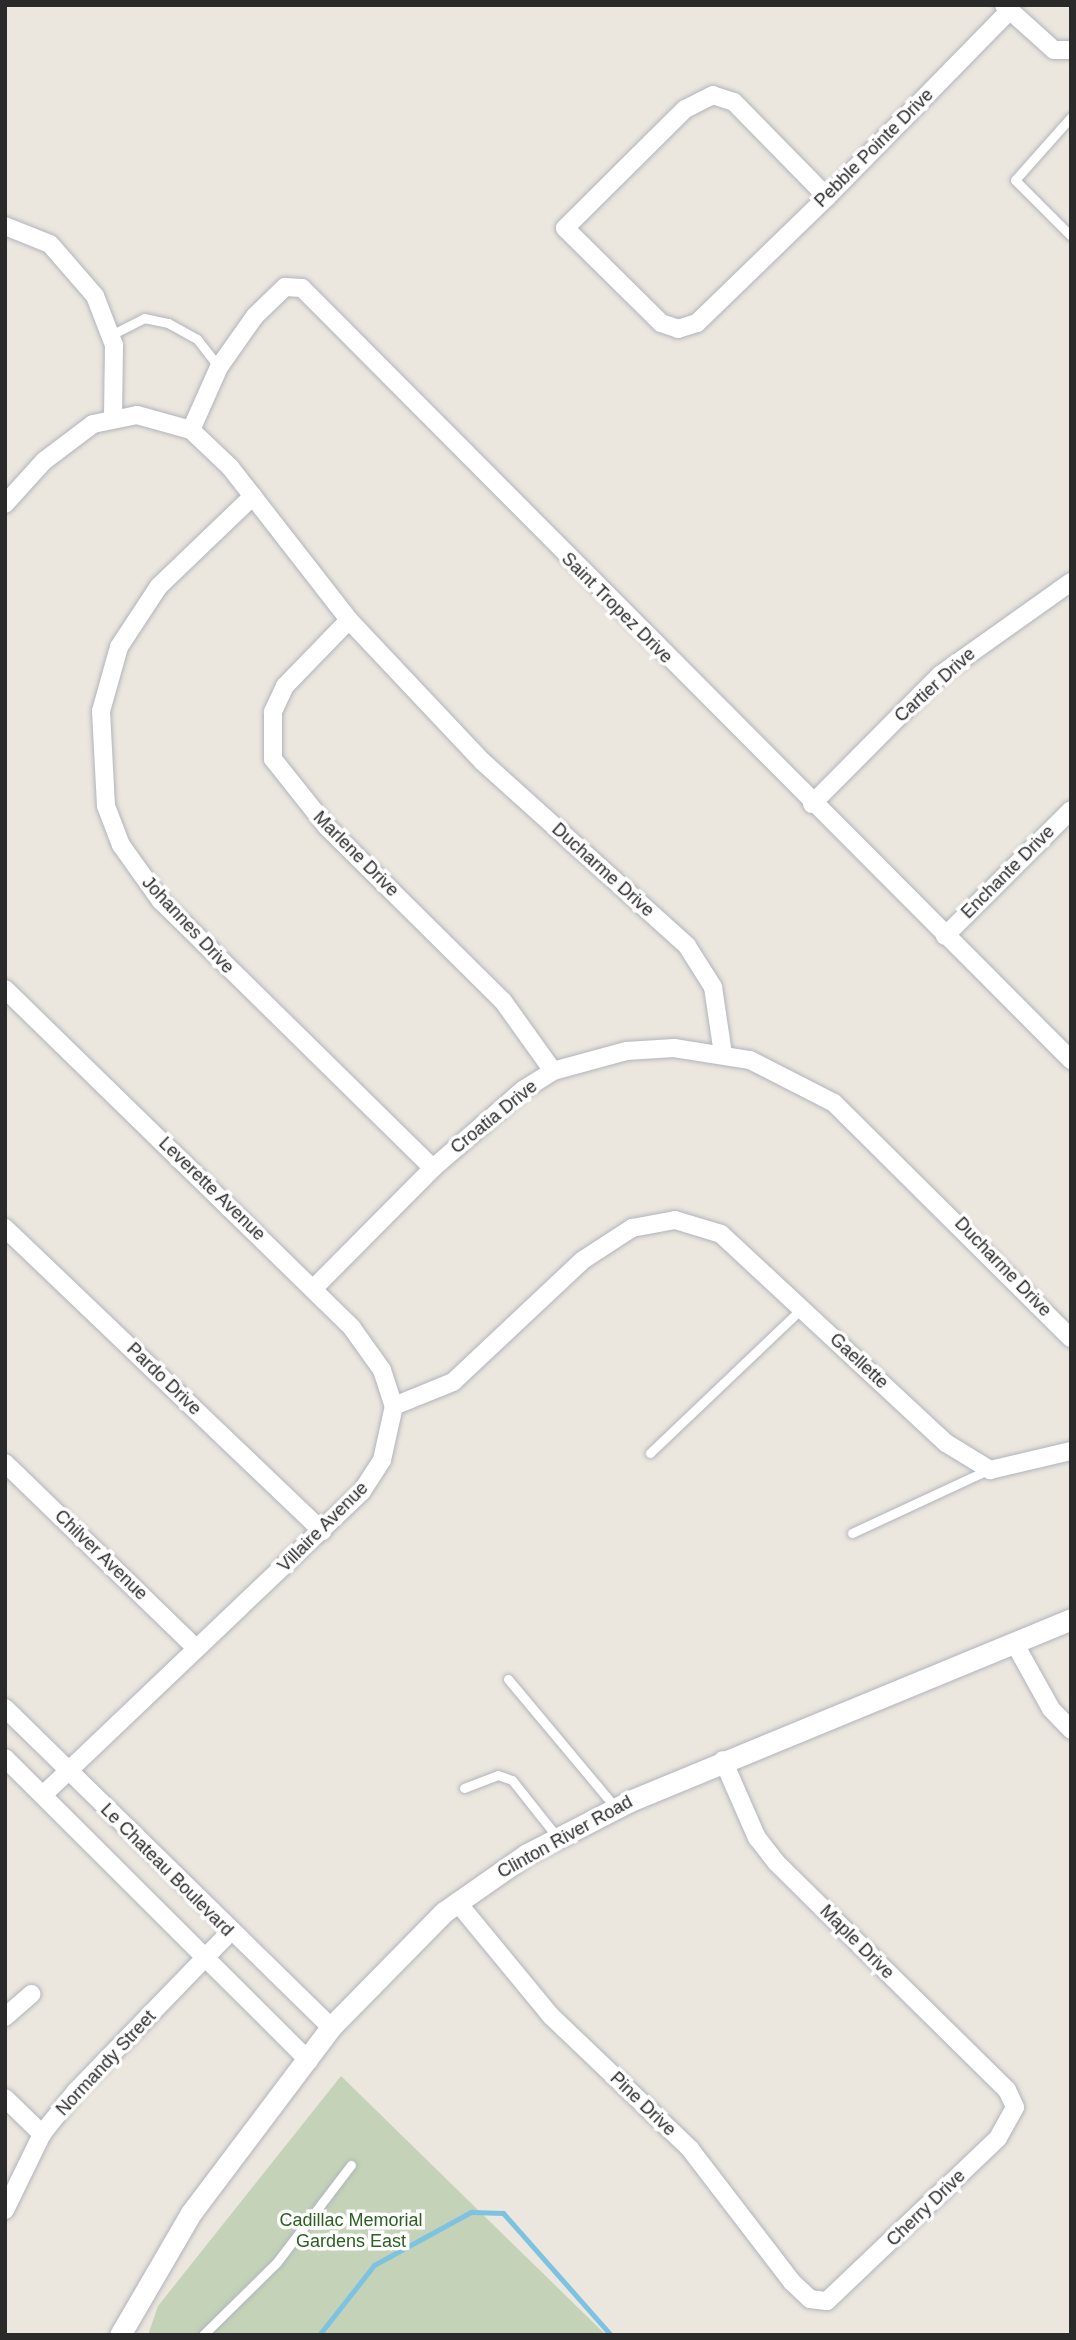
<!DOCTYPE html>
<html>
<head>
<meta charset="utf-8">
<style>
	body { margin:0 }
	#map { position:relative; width:1076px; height:2340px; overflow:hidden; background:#ebe6de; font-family:Helvetica,sans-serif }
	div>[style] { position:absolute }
	.cemetery>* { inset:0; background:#c4d3b7 }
	.stream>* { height:5px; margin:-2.5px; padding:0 2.5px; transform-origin:2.5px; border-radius:2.5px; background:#7dc3e1 }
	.roads { filter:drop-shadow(0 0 2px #b1b4bc) drop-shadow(0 0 2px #b1b4bc) }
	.service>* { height:9px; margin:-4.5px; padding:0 4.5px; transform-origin:4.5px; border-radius:4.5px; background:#fff }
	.minor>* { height:18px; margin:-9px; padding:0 9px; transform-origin:9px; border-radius:9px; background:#fff }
	.tertiary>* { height:21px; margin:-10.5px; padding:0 10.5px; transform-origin:10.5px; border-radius:10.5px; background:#fff }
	span { translate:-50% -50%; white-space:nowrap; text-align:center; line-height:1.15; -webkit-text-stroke:7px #fff; paint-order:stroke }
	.street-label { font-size:18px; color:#2a2a2a }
	.park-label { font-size:18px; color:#2d6022 }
	.frame { position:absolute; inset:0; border:7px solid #2a2a2a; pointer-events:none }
</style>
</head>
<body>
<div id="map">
	<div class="cemetery">
		<i style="clip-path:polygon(341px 2076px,606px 2335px,148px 2335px,158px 2306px)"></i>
	</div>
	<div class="stream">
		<i style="left:319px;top:2335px;width:89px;rotate:-51.8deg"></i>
		<i style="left:374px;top:2265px;width:111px;rotate:-28.7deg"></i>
		<i style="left:471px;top:2212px;width:32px;rotate:2deg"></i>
		<i style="left:503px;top:2213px;width:163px;rotate:48.5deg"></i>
	</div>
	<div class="roads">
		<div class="service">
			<i style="left:1071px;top:117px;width:84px;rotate:131.6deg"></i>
			<i style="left:1015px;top:180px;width:79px;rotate:45deg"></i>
			<i style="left:111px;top:335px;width:37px;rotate:-27deg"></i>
			<i style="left:144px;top:318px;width:25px;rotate:12deg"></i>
			<i style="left:168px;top:323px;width:33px;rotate:29deg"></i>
			<i style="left:197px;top:339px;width:36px;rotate:52deg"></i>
			<i style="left:650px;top:1453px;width:210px;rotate:-43.6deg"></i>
			<i style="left:852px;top:1533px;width:150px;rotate:-24.9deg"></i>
			<i style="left:508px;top:1679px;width:168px;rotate:50.1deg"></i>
			<i style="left:464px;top:1788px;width:36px;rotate:-21deg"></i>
			<i style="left:498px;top:1775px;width:15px;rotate:20deg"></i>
			<i style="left:512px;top:1780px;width:74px;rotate:51.6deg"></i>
			<i style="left:203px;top:2335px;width:104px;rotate:-44.6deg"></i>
			<i style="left:277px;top:2262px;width:122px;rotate:-52.7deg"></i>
		</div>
		<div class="minor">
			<i style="left:1004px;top:5px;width:67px;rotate:42deg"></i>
			<i style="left:1054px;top:50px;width:17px"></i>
			<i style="left:827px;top:197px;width:133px;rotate:-134.4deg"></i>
			<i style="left:734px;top:102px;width:22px;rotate:-162deg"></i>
			<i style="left:713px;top:95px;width:31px;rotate:153deg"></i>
			<i style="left:685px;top:109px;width:169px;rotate:135.2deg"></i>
			<i style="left:565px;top:228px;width:135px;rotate:44.7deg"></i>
			<i style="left:661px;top:323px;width:18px;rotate:19deg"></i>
			<i style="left:678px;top:329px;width:20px;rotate:-18deg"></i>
			<i style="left:697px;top:323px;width:181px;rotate:-44.1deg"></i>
			<i style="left:827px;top:197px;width:260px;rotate:-45.6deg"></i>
			<i style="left:5px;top:226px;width:48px;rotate:21.8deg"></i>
			<i style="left:50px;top:244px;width:69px;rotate:49.1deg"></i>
			<i style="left:95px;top:296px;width:53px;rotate:68.8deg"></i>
			<i style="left:114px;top:345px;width:71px;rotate:90.8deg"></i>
			<i style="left:191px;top:430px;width:69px;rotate:-66deg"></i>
			<i style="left:219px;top:367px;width:62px;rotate:-54.8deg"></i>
			<i style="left:255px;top:316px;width:42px;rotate:-44deg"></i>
			<i style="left:285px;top:287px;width:17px;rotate:3deg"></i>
			<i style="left:302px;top:288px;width:1090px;rotate:45.11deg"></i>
			<i style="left:253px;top:496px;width:130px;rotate:136.2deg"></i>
			<i style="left:159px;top:586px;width:73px;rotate:123.3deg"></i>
			<i style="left:119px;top:647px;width:66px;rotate:105.7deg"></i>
			<i style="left:101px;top:711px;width:95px;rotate:87deg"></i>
			<i style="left:106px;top:806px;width:42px;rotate:69deg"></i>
			<i style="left:121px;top:845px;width:69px;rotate:54.5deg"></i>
			<i style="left:161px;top:901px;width:381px;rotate:44.5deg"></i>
			<i style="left:5px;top:504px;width:58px;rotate:-47.8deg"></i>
			<i style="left:44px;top:461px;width:61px;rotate:-37.1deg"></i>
			<i style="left:93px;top:424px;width:45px;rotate:-11.6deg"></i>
			<i style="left:137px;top:415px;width:56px;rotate:15.5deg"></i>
			<i style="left:191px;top:430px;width:54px;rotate:43.5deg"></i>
			<i style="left:230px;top:467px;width:194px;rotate:52.1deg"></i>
			<i style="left:349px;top:620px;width:195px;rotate:46.7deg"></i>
			<i style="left:483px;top:762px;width:275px;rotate:42deg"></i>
			<i style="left:687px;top:946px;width:49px;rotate:57.6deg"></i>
			<i style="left:713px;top:987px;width:68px;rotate:81.5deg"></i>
			<i style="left:349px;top:620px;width:92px;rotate:134.1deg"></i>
			<i style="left:285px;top:686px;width:29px;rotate:115deg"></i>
			<i style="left:273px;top:712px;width:47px;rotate:90deg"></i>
			<i style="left:273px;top:759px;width:87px;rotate:51.5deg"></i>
			<i style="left:327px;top:827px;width:247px;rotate:44.7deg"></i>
			<i style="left:503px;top:1001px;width:86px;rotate:54.5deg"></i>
			<i style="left:812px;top:804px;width:182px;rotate:-45.2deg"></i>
			<i style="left:940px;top:675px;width:161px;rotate:-35.4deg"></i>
			<i style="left:945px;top:936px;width:178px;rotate:-45deg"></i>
			<i style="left:5px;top:989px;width:485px;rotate:44.3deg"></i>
			<i style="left:352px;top:1328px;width:52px;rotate:54.5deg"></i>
			<i style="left:382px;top:1370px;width:38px;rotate:72deg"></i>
			<i style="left:5px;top:1228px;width:439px;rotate:43.7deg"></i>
			<i style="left:314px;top:1288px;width:169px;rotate:-45.2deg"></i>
			<i style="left:433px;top:1168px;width:119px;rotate:-40.9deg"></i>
			<i style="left:523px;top:1090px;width:36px;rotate:-32deg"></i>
			<i style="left:553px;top:1071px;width:76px;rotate:-15.3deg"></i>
			<i style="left:626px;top:1051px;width:48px;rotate:-3.6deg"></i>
			<i style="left:674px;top:1048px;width:77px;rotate:9deg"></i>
			<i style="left:750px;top:1060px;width:94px;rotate:27.1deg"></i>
			<i style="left:834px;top:1103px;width:334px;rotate:44.8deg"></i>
			<i style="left:5px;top:1463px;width:266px;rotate:44.1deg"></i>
			<i style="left:1015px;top:1644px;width:74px;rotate:61deg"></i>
			<i style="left:1051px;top:1709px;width:29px;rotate:46deg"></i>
			<i style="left:5px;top:1708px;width:456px;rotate:44.4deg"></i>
			<i style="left:5px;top:1758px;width:429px;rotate:44.9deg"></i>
			<i style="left:43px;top:1795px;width:441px;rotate:-43.6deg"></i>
			<i style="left:362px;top:1491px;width:37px;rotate:-57deg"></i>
			<i style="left:382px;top:1460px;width:55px;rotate:-77.5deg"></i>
			<i style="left:394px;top:1406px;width:64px;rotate:-22.1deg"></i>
			<i style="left:453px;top:1382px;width:178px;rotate:-43.2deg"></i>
			<i style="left:583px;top:1260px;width:59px;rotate:-33.1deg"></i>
			<i style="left:632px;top:1228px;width:44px;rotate:-10.5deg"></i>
			<i style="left:675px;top:1220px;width:48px;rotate:16.9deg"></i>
			<i style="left:721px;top:1234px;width:307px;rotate:42.9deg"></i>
			<i style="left:946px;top:1443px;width:52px;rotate:31.5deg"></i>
			<i style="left:990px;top:1470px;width:83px;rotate:-13.2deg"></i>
			<i style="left:457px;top:1902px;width:148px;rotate:50.5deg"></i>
			<i style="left:551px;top:2016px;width:192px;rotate:43.7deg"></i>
			<i style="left:690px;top:2149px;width:168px;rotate:52.5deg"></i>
			<i style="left:792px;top:2282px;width:25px;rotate:43deg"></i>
			<i style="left:810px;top:2299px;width:17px;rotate:7deg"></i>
			<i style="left:827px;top:2301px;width:236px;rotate:-43.6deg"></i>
			<i style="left:998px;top:2138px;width:35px;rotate:-61deg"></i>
			<i style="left:1015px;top:2107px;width:19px;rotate:-115deg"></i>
			<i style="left:1007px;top:2090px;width:325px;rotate:-135.4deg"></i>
			<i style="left:776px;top:1862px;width:31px;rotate:-128deg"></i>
			<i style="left:757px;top:1838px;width:85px;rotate:-113.6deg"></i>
			<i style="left:5px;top:2017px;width:35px;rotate:-41deg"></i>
			<i style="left:5px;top:2098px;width:52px;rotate:44.2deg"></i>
			<i style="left:5px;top:2210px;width:85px;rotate:-64deg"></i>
			<i style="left:42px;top:2134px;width:55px;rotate:-51.7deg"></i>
			<i style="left:76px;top:2091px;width:220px;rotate:-45.9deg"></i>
		</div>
		<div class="tertiary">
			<i style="left:120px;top:2335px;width:141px;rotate:-59.8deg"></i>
			<i style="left:191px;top:2213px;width:233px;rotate:-53deg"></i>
			<i style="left:331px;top:2027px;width:161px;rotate:-45.5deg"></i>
			<i style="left:444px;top:1912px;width:101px;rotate:-34.9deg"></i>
			<i style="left:527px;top:1854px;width:116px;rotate:-27.2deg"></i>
			<i style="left:630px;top:1801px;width:477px;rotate:-22.4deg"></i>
		</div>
	</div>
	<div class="street-label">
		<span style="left:874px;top:148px;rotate:-45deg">Pebble Pointe Drive</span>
		<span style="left:617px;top:608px;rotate:45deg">Saint Tropez Drive</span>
		<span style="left:935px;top:685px;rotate:-42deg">Cartier Drive</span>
		<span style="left:356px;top:854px;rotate:45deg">Marlene Drive</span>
		<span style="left:603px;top:870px;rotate:42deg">Ducharme Drive</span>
		<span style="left:1008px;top:872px;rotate:-45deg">Enchante Drive</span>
		<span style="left:188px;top:925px;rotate:47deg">Johannes Drive</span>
		<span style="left:494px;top:1117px;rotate:-39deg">Croatia Drive</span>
		<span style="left:212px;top:1189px;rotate:44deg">Leverette Avenue</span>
		<span style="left:1003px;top:1267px;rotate:46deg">Ducharme Drive</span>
		<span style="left:859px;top:1361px;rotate:43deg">Gaellette</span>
		<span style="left:164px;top:1379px;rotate:44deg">Pardo Drive</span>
		<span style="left:323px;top:1527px;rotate:-45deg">Villaire Avenue</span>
		<span style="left:101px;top:1555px;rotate:44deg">Chilver Avenue</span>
		<span style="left:565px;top:1837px;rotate:-29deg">Clinton River Road</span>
		<span style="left:167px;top:1870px;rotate:45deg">Le Chateau Boulevard</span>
		<span style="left:857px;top:1942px;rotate:45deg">Maple Drive</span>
		<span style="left:106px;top:2063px;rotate:-47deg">Normandy Street</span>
		<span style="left:643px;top:2104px;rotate:44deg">Pine Drive</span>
		<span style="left:926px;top:2208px;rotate:-44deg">Cherry Drive</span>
	</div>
	<div class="park-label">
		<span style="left:351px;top:2231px">Cadillac Memorial<br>Gardens East</span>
	</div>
	<div class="frame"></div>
</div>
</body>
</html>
